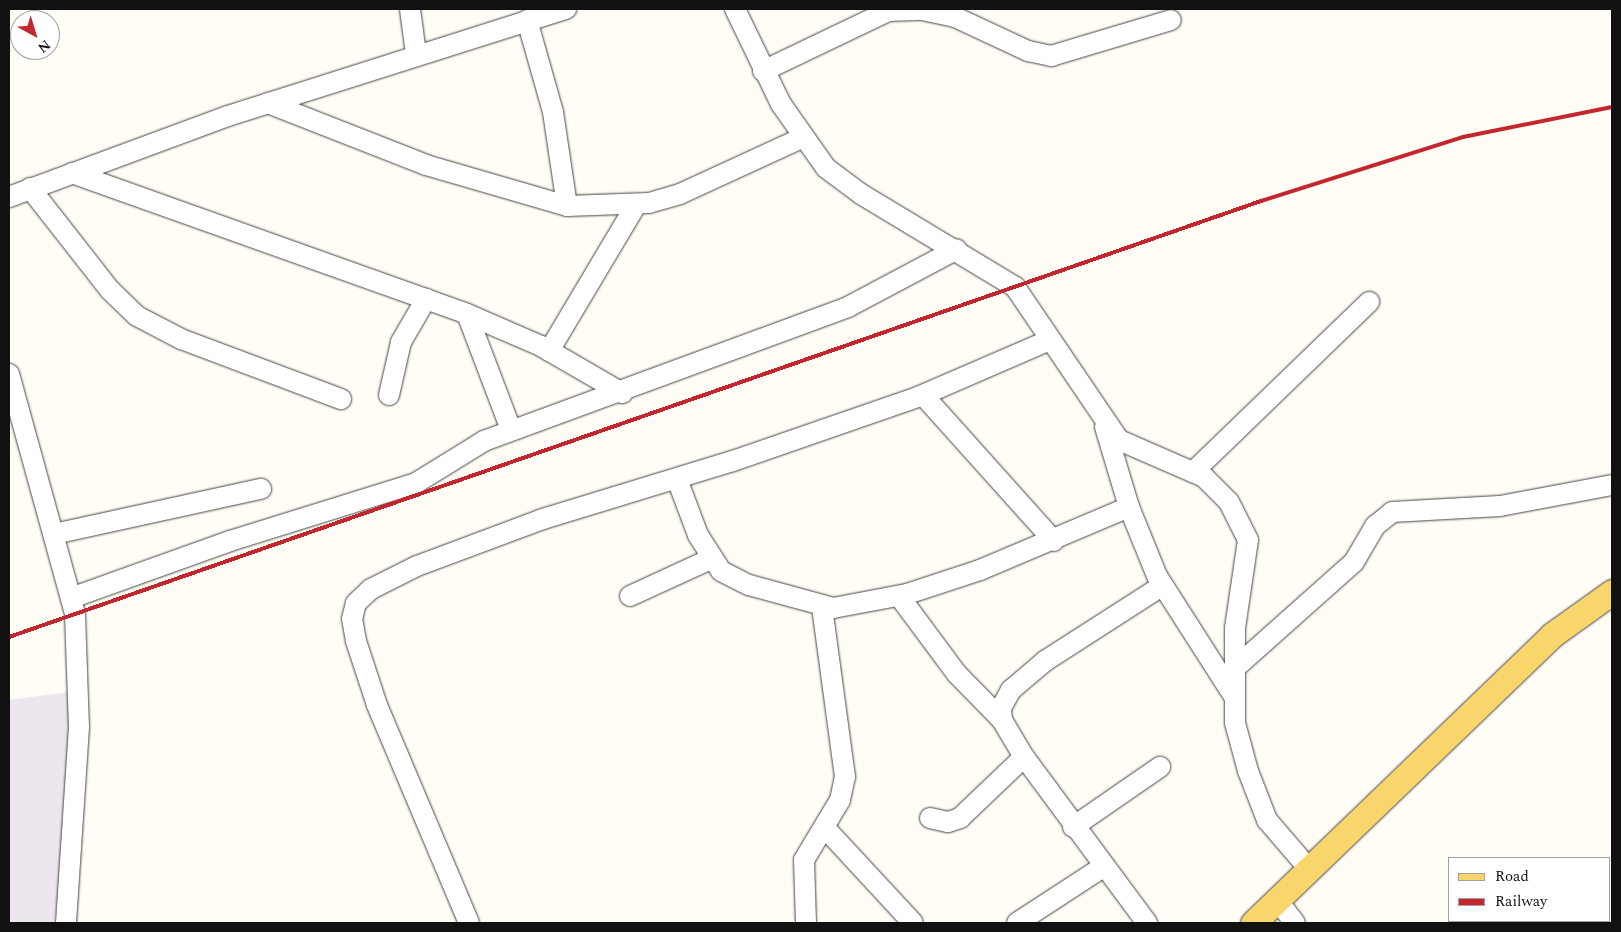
<!DOCTYPE html>
<html>
<head>
<meta charset="utf-8">
<style>
	body { margin:0 }
	#map { position:relative; width:1621px; height:932px; overflow:hidden; background:#fffdf5; font-family:Spectral,serif }
	div>[style] { position:absolute }
	.industrial>* { inset:0; background:#eee6ef }
	.roads { filter:drop-shadow(0 0 1px #444) drop-shadow(0 0 1px #444) }
	.minor>* { height:20px; margin:-10px; padding:0 10px; transform-origin:10px; border-radius:10px; background:#fff }
	.major>* { height:25px; margin:-12.5px; padding:0 12.5px; transform-origin:12.5px; border-radius:12.5px; background:#f9d66b }
	.rail>* { height:4px; margin:-2px; padding:0 2px; transform-origin:2px; border-radius:2px; background:#c4262e }
	span { translate:-50% -50%; white-space:nowrap; text-align:center; line-height:1.15; -webkit-text-stroke:5px #fff; paint-order:stroke }
	.frame { position:absolute; inset:0; border:10px solid #111; pointer-events:none }
	.legend { position:absolute; left:1448px; top:857px; width:162px; height:65px; box-sizing:border-box; background:#fff; border:1px solid #a0a0a0; margin:0; padding:6px 9px; list-style:none; font-size:15px; color:#111 }
	.legend li { display:flex; align-items:center; gap:10px; height:25px }
	.legend b { width:25px; border:1px solid #a0a0a0 }
	.north { position:absolute; left:10px; top:10px; width:50px; height:50px; box-sizing:border-box; background:#fff; border:1px solid #a0a0a0; border-radius:50%; rotate:141deg; font-size:14px; font-weight:700; line-height:20px; text-align:center; color:#111 }
	.north::after { content:''; display:block; margin:auto; width:18px; height:22px; background:#c4262e; clip-path:polygon(50% 0,100% 100%,50% 72%,0 100%) }
</style>
</head>
<body>
<div id="map">
	<div class="industrial">
		<i style="clip-path:polygon(69px 692px,75px 761px,68px 851px,54px 923px,9px 923px,9px 700px)"></i>
	</div>
	<div class="roads">
		<div class="minor">
			<i style="left:410px;top:9px;width:45px;rotate:82.4deg"></i>
			<i style="left:735px;top:9px;width:106px;rotate:64.2deg"></i>
			<i style="left:781px;top:104px;width:78px;rotate:54.9deg"></i>
			<i style="left:826px;top:168px;width:44px;rotate:36.6deg"></i>
			<i style="left:861px;top:194px;width:180px;rotate:31.1deg"></i>
			<i style="left:1015px;top:287px;width:185px;rotate:55.8deg"></i>
			<i style="left:1119px;top:440px;width:93px;rotate:23.5deg"></i>
			<i style="left:1204px;top:477px;width:35px;rotate:45deg"></i>
			<i style="left:1229px;top:502px;width:42px;rotate:63.4deg"></i>
			<i style="left:1248px;top:540px;width:89px;rotate:98.4deg"></i>
			<i style="left:1235px;top:628px;width:95px;rotate:90deg"></i>
			<i style="left:1235px;top:723px;width:50px;rotate:74.8deg"></i>
			<i style="left:1248px;top:771px;width:53px;rotate:68.8deg"></i>
			<i style="left:1267px;top:820px;width:65px;rotate:49.4deg"></i>
			<i style="left:527px;top:20px;width:96px;rotate:74.2deg"></i>
			<i style="left:553px;top:112px;width:95px;rotate:81.5deg"></i>
			<i style="left:763px;top:71px;width:139px;rotate:-25.6deg"></i>
			<i style="left:888px;top:11px;width:34px;rotate:-2deg"></i>
			<i style="left:922px;top:10px;width:34px;rotate:12deg"></i>
			<i style="left:955px;top:17px;width:81px;rotate:25deg"></i>
			<i style="left:1028px;top:51px;width:24px;rotate:12deg"></i>
			<i style="left:1051px;top:56px;width:125px;rotate:-16.7deg"></i>
			<i style="left:268px;top:103px;width:170px;rotate:21.4deg"></i>
			<i style="left:426px;top:165px;width:147px;rotate:16.2deg"></i>
			<i style="left:567px;top:206px;width:82px;rotate:-2.1deg"></i>
			<i style="left:649px;top:203px;width:32px;rotate:-16deg"></i>
			<i style="left:680px;top:194px;width:134px;rotate:-24.7deg"></i>
			<i style="left:72px;top:173px;width:419px;rotate:19.6deg"></i>
			<i style="left:467px;top:314px;width:81px;rotate:23.4deg"></i>
			<i style="left:541px;top:346px;width:94px;rotate:30.1deg"></i>
			<i style="left:30px;top:188px;width:130px;rotate:51.9deg"></i>
			<i style="left:110px;top:290px;width:37px;rotate:44deg"></i>
			<i style="left:137px;top:316px;width:50px;rotate:27.6deg"></i>
			<i style="left:181px;top:339px;width:171px;rotate:20.6deg"></i>
			<i style="left:9px;top:197px;width:233px;rotate:-20.3deg"></i>
			<i style="left:228px;top:116px;width:355px;rotate:-17.6deg"></i>
			<i style="left:467px;top:314px;width:124px;rotate:69.2deg"></i>
			<i style="left:549px;top:351px;width:170px;rotate:-59.2deg"></i>
			<i style="left:9px;top:374px;width:249px;rotate:74.6deg"></i>
			<i style="left:75px;top:614px;width:113px;rotate:88deg"></i>
			<i style="left:79px;top:727px;width:196px;rotate:93.8deg"></i>
			<i style="left:389px;top:395px;width:54px;rotate:-77.2deg"></i>
			<i style="left:401px;top:342px;width:50px;rotate:-59.8deg"></i>
			<i style="left:923px;top:395px;width:196px;rotate:48.1deg"></i>
			<i style="left:1105px;top:427px;width:84px;rotate:73.3deg"></i>
			<i style="left:1129px;top:507px;width:74px;rotate:67.9deg"></i>
			<i style="left:1157px;top:576px;width:145px;rotate:57.4deg"></i>
			<i style="left:1193px;top:472px;width:245px;rotate:-44deg"></i>
			<i style="left:677px;top:479px;width:60px;rotate:69.4deg"></i>
			<i style="left:698px;top:535px;width:43px;rotate:57.4deg"></i>
			<i style="left:721px;top:571px;width:31px;rotate:27deg"></i>
			<i style="left:749px;top:585px;width:87px;rotate:15.3deg"></i>
			<i style="left:833px;top:608px;width:75px;rotate:-10.7deg"></i>
			<i style="left:907px;top:594px;width:77px;rotate:-18.2deg"></i>
			<i style="left:980px;top:570px;width:162px;rotate:-22.9deg"></i>
			<i style="left:54px;top:534px;width:212px;rotate:-12.3deg"></i>
			<i style="left:630px;top:596px;width:89px;rotate:-24.6deg"></i>
			<i style="left:899px;top:596px;width:97px;rotate:53.4deg"></i>
			<i style="left:957px;top:674px;width:64px;rotate:45.6deg"></i>
			<i style="left:71px;top:598px;width:169px;rotate:-19.7deg"></i>
			<i style="left:230px;top:541px;width:195px;rotate:-17.3deg"></i>
			<i style="left:416px;top:483px;width:80px;rotate:-31.7deg"></i>
			<i style="left:484px;top:441px;width:388px;rotate:-20.2deg"></i>
			<i style="left:848px;top:307px;width:123px;rotate:-28deg"></i>
			<i style="left:1235px;top:668px;width:159px;rotate:-41.7deg"></i>
			<i style="left:1354px;top:562px;width:42px;rotate:-59.7deg"></i>
			<i style="left:1375px;top:526px;width:22px;rotate:-39deg"></i>
			<i style="left:1392px;top:512px;width:108px;rotate:-3.2deg"></i>
			<i style="left:1500px;top:506px;width:114px;rotate:-10.6deg"></i>
			<i style="left:930px;top:818px;width:18px;rotate:13deg"></i>
			<i style="left:948px;top:822px;width:13px;rotate:-18deg"></i>
			<i style="left:960px;top:818px;width:88px;rotate:-43.6deg"></i>
			<i style="left:1073px;top:827px;width:106px;rotate:-34.6deg"></i>
			<i style="left:825px;top:828px;width:129px;rotate:47.2deg"></i>
			<i style="left:1277px;top:900px;width:29px;rotate:52deg"></i>
			<i style="left:469px;top:923px;width:237px;rotate:-112.9deg"></i>
			<i style="left:377px;top:705px;width:67px;rotate:-108.2deg"></i>
			<i style="left:356px;top:641px;width:22px;rotate:-100deg"></i>
			<i style="left:352px;top:619px;width:16px;rotate:-76deg"></i>
			<i style="left:356px;top:603px;width:21px;rotate:-43deg"></i>
			<i style="left:371px;top:589px;width:51px;rotate:-26.6deg"></i>
			<i style="left:417px;top:566px;width:134px;rotate:-20.5deg"></i>
			<i style="left:543px;top:519px;width:199px;rotate:-17deg"></i>
			<i style="left:733px;top:461px;width:196px;rotate:-19.1deg"></i>
			<i style="left:918px;top:397px;width:144px;rotate:-23.4deg"></i>
			<i style="left:806px;top:923px;width:63px;rotate:-91.8deg"></i>
			<i style="left:804px;top:860px;width:70px;rotate:-59deg"></i>
			<i style="left:840px;top:800px;width:24px;rotate:-78deg"></i>
			<i style="left:845px;top:777px;width:172px;rotate:-97.7deg"></i>
			<i style="left:1017px;top:923px;width:103px;rotate:-33.1deg"></i>
			<i style="left:1147px;top:923px;width:207px;rotate:-126.5deg"></i>
			<i style="left:1024px;top:757px;width:43px;rotate:-120.7deg"></i>
			<i style="left:1002px;top:720px;width:12px;rotate:-95deg"></i>
			<i style="left:1001px;top:708px;width:21px;rotate:-61deg"></i>
			<i style="left:1011px;top:690px;width:45px;rotate:-40.5deg"></i>
			<i style="left:1045px;top:661px;width:139px;rotate:-32.7deg"></i>
		</div>
		<div class="major">
			<i style="left:1253px;top:923px;width:415px;rotate:-43.9deg"></i>
			<i style="left:1552px;top:635px;width:74px;rotate:-35.6deg"></i>
		</div>
	</div>
	<div class="rail">
		<i style="left:9px;top:637px;width:1326px;rotate:-19.2deg"></i>
		<i style="left:1261px;top:201px;width:212px;rotate:-17.6deg"></i>
		<i style="left:1463px;top:137px;width:152px;rotate:-11.4deg"></i>
	</div>
	<div class="frame"></div>
	<ul class="legend">
	<li><b style="height:6px;background:#f9d66b"></b>Road</li>
	<li><b style="height:6px;background:#c4262e"></b>Railway</li>
	</ul>
	<div class="north">N</div>
</div>
</body>
</html>
